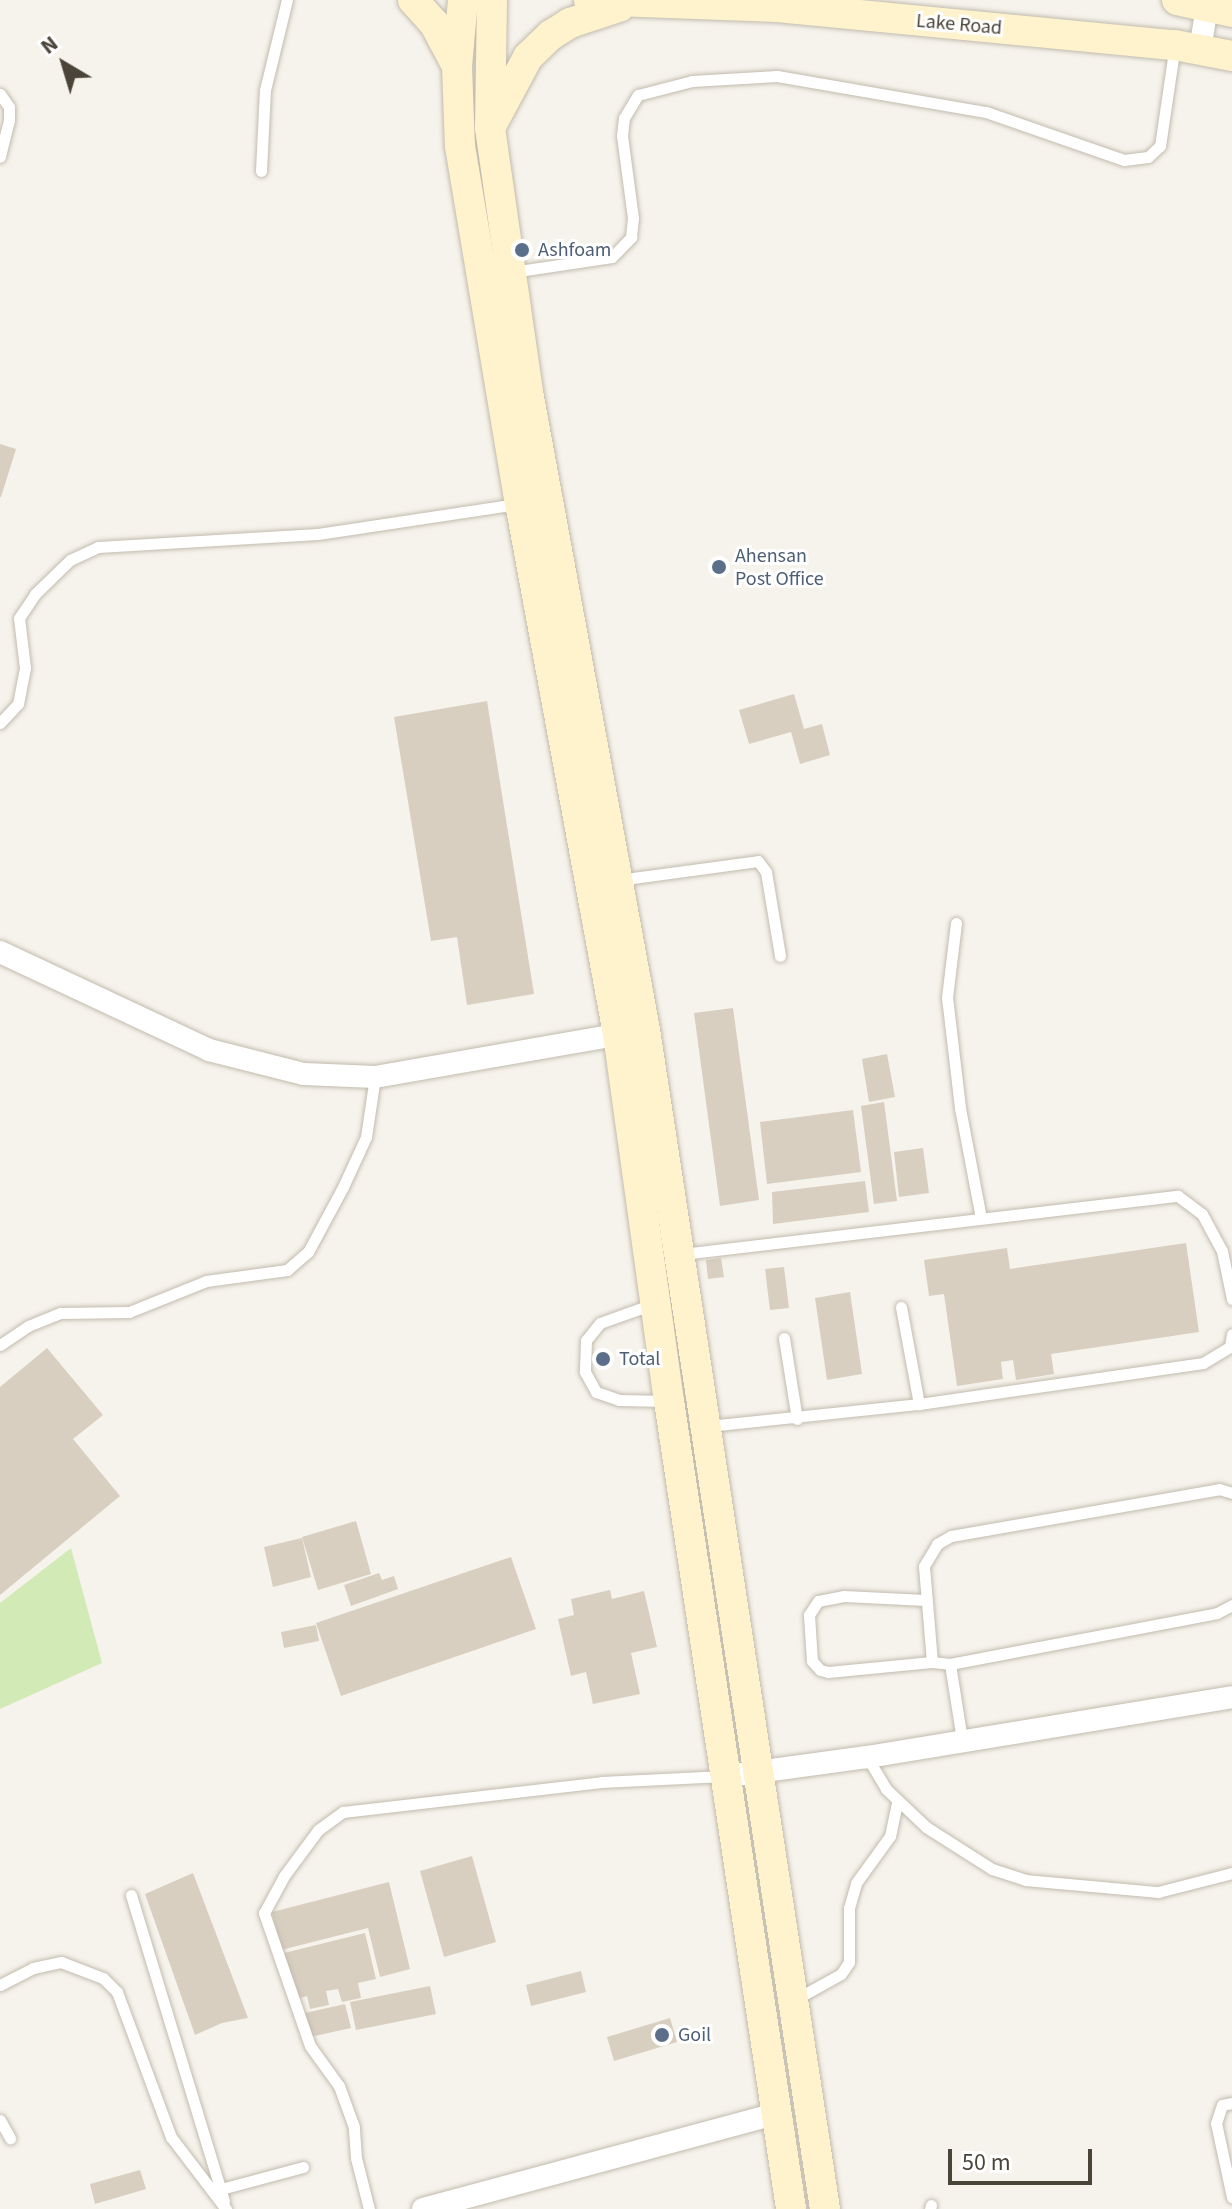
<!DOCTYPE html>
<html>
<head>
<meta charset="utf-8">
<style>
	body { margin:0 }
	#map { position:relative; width:1232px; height:2209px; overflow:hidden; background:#f6f3ec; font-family:"Source Sans 3",sans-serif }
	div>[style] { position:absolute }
	.green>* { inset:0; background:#d2eab5 }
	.building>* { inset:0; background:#d8cfc1 }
	.roads { filter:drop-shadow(0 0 2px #c2bbae) drop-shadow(0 0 2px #c2bbae) }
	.lane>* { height:11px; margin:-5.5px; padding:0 5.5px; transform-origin:5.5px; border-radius:5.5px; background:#fff }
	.street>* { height:22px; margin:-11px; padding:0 11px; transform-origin:11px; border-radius:11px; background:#fff }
	.secondary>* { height:30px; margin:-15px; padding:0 15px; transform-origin:15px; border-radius:15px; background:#fff3cd }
	.dots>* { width:22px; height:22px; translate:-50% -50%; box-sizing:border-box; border:4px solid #fff; border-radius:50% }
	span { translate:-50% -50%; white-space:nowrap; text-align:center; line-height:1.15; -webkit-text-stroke:6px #fff; paint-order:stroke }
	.street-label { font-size:20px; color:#4b4439 }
	.service-label { font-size:20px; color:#4e5e75 }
	.left { translate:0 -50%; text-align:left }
	.north { position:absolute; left:24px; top:24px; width:80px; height:80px; -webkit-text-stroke:6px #fff; paint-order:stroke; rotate:322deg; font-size:22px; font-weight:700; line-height:32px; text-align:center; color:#4b4439 }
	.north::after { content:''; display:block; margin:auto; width:28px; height:36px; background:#4b4439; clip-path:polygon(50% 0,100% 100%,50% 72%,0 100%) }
	.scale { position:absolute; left:948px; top:2149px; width:144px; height:36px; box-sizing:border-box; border:4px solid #4b4439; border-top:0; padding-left:10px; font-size:24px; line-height:28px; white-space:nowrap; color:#4b4439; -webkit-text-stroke:6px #fff; paint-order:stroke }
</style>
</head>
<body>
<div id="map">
	<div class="green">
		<i style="clip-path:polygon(71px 1548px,102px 1663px,0 1709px,0 1603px)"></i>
	</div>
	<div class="building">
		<i style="clip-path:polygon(0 444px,16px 449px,1px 497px,0 497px)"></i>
		<i style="clip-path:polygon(794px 694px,804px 729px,822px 724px,830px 755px,800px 764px,791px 732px,749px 744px,739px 710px)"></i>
		<i style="clip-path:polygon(487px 701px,534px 994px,467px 1005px,457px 937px,431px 941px,394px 717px)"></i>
		<i style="clip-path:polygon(733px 1008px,759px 1200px,720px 1206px,694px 1013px)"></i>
		<i style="clip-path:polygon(887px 1054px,895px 1097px,869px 1102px,862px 1059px)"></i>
		<i style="clip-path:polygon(884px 1102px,897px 1201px,874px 1204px,861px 1106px)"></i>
		<i style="clip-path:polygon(853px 1110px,861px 1172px,767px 1184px,760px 1122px)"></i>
		<i style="clip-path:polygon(923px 1148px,929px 1193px,899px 1197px,894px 1152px)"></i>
		<i style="clip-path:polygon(865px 1181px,869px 1212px,773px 1224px,772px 1192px)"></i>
		<i style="clip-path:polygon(1186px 1243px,1199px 1332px,1051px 1354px,1054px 1374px,1016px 1380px,1013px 1360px,1001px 1362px,1003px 1379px,957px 1386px,944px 1294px,929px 1296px,924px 1260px,1007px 1248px,1010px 1269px)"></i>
		<i style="clip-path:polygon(721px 1258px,724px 1277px,708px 1279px,706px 1260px)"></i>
		<i style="clip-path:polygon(784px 1267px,789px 1308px,770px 1310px,765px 1269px)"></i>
		<i style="clip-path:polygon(850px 1292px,862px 1374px,827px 1380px,815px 1298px)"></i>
		<i style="clip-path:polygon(47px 1348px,103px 1415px,73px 1439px,120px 1496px,0 1595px,0 1387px)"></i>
		<i style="clip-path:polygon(356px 1521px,371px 1574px,318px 1590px,302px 1537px)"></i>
		<i style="clip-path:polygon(302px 1538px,311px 1577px,273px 1587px,264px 1547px)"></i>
		<i style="clip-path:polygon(511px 1557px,536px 1629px,341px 1696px,316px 1623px)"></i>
		<i style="clip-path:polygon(379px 1573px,382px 1580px,394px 1576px,398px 1589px,351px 1606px,344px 1585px)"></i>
		<i style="clip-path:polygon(610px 1590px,612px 1599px,644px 1591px,657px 1647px,631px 1653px,640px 1694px,593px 1704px,586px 1672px,571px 1676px,558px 1619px,574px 1615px,571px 1599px)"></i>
		<i style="clip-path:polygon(316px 1625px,319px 1641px,284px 1648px,281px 1632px)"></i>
		<i style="clip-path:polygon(472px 1856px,496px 1942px,444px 1957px,420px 1871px)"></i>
		<i style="clip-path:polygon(193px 1873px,248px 2018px,222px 2023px,195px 2035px,145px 1894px)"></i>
		<i style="clip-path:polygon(389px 1882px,410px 1969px,380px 1977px,368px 1928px,281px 1950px,272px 1912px)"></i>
		<i style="clip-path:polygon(365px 1933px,376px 1979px,358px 1983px,361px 1998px,342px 2002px,338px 1989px,326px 1991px,329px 2005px,310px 2009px,307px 1996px,296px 1999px,284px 1953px)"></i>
		<i style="clip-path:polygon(581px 1971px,586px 1992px,531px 2006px,526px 1985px)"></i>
		<i style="clip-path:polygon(430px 1986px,436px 2014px,356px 2030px,350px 2002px)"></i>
		<i style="clip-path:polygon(345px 2004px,351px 2028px,310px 2037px,305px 2013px)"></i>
		<i style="clip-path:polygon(670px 2018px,677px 2042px,614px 2061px,607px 2037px)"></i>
		<i style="clip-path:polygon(140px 2170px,146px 2189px,95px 2204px,90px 2184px)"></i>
	</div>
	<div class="roads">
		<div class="lane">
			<i style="left:0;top:94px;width:16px;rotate:55deg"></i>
			<i style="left:9px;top:107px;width:13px;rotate:90deg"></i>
			<i style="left:9px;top:120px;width:38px;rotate:104deg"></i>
			<i style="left:261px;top:171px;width:81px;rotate:-87.2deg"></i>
			<i style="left:265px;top:90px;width:93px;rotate:-76.3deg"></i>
			<i style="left:512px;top:272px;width:101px;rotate:-8.5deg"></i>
			<i style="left:612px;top:257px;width:28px;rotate:-46deg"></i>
			<i style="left:631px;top:237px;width:19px;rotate:-84deg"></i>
			<i style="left:633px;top:218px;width:83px;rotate:-97.6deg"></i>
			<i style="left:622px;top:136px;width:18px;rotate:-84deg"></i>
			<i style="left:624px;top:118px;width:27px;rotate:-59deg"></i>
			<i style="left:638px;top:95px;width:56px;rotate:-14.5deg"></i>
			<i style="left:692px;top:81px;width:85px;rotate:-3.4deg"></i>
			<i style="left:777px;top:76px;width:212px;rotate:9.8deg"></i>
			<i style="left:986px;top:112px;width:146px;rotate:19.2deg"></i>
			<i style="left:1124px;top:160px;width:24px;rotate:-7deg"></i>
			<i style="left:1148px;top:157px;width:16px;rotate:-43deg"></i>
			<i style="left:1160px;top:146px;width:102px;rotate:-81.6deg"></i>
			<i style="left:0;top:723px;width:26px;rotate:-47deg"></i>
			<i style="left:18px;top:704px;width:37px;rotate:-79deg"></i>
			<i style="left:25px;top:668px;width:50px;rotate:-96.8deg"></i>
			<i style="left:19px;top:618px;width:29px;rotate:-56deg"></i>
			<i style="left:35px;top:594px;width:49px;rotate:-44.2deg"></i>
			<i style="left:70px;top:560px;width:31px;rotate:-25deg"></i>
			<i style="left:98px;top:547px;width:220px;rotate:-3.4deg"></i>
			<i style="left:318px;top:534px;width:201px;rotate:-8.6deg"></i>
			<i style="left:618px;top:880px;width:141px;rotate:-7.7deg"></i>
			<i style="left:758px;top:861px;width:14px;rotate:54deg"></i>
			<i style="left:766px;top:872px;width:85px;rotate:80.5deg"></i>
			<i style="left:956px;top:923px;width:75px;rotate:96.9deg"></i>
			<i style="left:947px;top:997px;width:112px;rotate:83.3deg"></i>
			<i style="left:960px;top:1108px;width:112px;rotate:79.2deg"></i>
			<i style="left:682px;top:1254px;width:499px;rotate:-6.7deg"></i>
			<i style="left:1178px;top:1196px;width:30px;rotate:37deg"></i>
			<i style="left:1202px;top:1214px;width:42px;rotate:61.6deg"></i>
			<i style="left:1222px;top:1251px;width:49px;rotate:78.2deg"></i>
			<i style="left:653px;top:1304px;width:56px;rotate:160.3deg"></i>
			<i style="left:600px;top:1323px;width:22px;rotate:129deg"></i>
			<i style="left:586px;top:1340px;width:32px;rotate:92deg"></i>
			<i style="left:585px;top:1372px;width:23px;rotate:61deg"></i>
			<i style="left:596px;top:1392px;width:24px;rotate:19deg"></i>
			<i style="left:619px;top:1400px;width:49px;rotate:1.2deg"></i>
			<i style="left:901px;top:1307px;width:99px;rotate:79.5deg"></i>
			<i style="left:784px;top:1338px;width:82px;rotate:80.9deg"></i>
			<i style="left:0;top:1345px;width:34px;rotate:-34deg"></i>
			<i style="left:28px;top:1326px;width:35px;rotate:-22deg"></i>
			<i style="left:61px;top:1313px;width:68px;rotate:-0.8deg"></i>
			<i style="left:129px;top:1312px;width:83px;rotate:-21.9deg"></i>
			<i style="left:206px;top:1281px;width:82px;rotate:-7.7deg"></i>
			<i style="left:287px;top:1270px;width:28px;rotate:-41deg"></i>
			<i style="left:308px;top:1252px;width:74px;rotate:-61.7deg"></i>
			<i style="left:343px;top:1187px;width:55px;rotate:-65.3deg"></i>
			<i style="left:366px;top:1137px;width:61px;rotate:-81.5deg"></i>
			<i style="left:709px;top:1426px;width:211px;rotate:-6deg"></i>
			<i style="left:919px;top:1404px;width:287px;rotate:-8.2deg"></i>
			<i style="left:1203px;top:1363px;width:31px;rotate:-31deg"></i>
			<i style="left:1230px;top:1347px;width:13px;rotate:-81deg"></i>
			<i style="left:925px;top:1600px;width:81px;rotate:-177.2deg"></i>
			<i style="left:844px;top:1596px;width:26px;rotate:169deg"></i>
			<i style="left:818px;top:1601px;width:17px;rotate:123deg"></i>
			<i style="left:809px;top:1615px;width:46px;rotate:86.3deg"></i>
			<i style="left:812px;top:1661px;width:12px;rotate:48deg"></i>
			<i style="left:820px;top:1670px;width:8px;rotate:14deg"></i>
			<i style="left:828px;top:1672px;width:104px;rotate:-5.5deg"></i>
			<i style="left:932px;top:1662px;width:18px;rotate:6deg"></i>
			<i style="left:950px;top:1664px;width:272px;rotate:-10.8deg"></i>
			<i style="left:1217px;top:1613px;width:17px;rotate:-28deg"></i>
			<i style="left:932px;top:1662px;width:96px;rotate:-94.8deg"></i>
			<i style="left:924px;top:1566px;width:26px;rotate:-59deg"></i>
			<i style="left:937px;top:1544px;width:16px;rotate:-30deg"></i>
			<i style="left:951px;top:1536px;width:272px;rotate:-9.9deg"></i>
			<i style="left:1219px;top:1489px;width:14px;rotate:17deg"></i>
			<i style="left:950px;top:1664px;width:77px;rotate:81deg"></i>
			<i style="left:867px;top:1757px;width:37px;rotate:59deg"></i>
			<i style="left:886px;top:1789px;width:55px;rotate:43.5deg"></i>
			<i style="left:926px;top:1827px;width:78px;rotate:32.5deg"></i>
			<i style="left:992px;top:1869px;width:35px;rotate:18deg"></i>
			<i style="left:1025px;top:1880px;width:134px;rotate:5.2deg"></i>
			<i style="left:1158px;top:1892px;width:76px;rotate:-14.4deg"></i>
			<i style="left:131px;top:1895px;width:320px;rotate:73.1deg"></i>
			<i style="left:0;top:1985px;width:37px;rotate:-27deg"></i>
			<i style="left:33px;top:1968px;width:29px;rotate:-12deg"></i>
			<i style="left:61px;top:1962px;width:45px;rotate:20.9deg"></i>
			<i style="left:103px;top:1978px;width:20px;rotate:45deg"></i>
			<i style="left:117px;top:1992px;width:155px;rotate:69.6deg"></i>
			<i style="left:171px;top:2137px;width:91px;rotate:52.6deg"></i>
			<i style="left:796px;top:1999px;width:51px;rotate:-29.1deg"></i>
			<i style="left:841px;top:1974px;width:14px;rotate:-56deg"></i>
			<i style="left:849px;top:1962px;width:54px;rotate:-90deg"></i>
			<i style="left:849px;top:1908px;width:26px;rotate:-74deg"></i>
			<i style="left:856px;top:1883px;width:58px;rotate:-54.1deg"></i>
			<i style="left:890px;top:1836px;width:35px;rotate:-78deg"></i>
			<i style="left:1232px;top:2103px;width:10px;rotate:169deg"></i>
			<i style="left:1222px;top:2105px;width:19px;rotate:108deg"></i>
			<i style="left:1216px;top:2123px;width:76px;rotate:77.8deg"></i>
			<i style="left:0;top:2120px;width:21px;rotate:61deg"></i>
			<i style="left:221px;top:2189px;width:85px;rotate:-15deg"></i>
			<i style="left:369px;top:2209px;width:53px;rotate:-104.3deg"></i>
			<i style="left:356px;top:2158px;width:31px;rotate:-94deg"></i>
			<i style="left:354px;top:2127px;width:44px;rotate:-110.1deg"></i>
			<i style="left:339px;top:2086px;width:49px;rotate:-125.9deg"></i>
			<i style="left:310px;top:2046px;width:141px;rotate:-109.1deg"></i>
			<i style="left:264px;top:1913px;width:42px;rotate:-61.6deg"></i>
			<i style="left:284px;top:1876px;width:57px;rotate:-53.5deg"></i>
			<i style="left:318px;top:1830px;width:31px;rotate:-36deg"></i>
			<i style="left:343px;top:1812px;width:260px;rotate:-6.6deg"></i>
			<i style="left:601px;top:1782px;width:123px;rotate:-2.8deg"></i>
			<i style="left:930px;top:2209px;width:4px;rotate:-76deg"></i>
		</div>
		<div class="street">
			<i style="left:1200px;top:50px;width:51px;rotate:-80.9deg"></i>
			<i style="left:0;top:952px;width:231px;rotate:25.1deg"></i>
			<i style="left:209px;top:1050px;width:98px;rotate:14.2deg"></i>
			<i style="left:304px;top:1074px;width:71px;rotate:2.4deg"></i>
			<i style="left:375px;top:1077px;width:261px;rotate:-9.9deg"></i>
			<i style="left:728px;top:1776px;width:140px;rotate:-7.8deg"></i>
			<i style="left:867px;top:1757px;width:370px;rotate:-9.3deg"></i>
			<i style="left:423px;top:2209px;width:370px;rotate:-15.1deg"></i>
		</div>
		<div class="secondary">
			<i style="left:413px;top:0;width:31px;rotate:48deg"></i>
			<i style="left:434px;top:23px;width:49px;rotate:61.9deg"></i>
			<i style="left:463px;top:0;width:66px;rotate:95.2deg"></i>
			<i style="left:457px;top:66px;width:80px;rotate:87.9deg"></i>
			<i style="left:460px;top:146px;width:362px;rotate:80.5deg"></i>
			<i style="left:520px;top:503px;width:540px;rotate:79.54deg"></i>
			<i style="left:618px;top:1034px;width:371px;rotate:82.1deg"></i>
			<i style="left:669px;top:1401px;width:817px;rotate:81.41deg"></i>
			<i style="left:492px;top:0;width:128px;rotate:90.9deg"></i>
			<i style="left:490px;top:128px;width:267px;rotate:81.8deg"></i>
			<i style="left:528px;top:392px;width:649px;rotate:79.61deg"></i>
			<i style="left:645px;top:1030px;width:1193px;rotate:81.32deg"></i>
			<i style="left:589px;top:0;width:188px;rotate:2.1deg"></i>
			<i style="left:777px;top:7px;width:400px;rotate:5.5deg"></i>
			<i style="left:1175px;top:45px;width:58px;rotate:10.9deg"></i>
			<i style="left:1177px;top:0;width:56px;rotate:12.3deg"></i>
			<i style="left:491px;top:126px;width:78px;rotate:-61.8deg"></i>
			<i style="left:528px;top:57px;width:32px;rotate:-44deg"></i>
			<i style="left:551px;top:35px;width:22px;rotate:-32deg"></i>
			<i style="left:570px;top:23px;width:52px;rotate:-18.1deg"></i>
		</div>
	</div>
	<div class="dots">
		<i style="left:522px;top:250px;background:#5c6f8a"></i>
		<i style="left:719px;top:567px;background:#5c6f8a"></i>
		<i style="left:603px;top:1359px;background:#5c6f8a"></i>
		<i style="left:662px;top:2035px;background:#5c6f8a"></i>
	</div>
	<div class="street-label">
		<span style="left:959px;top:25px;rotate:5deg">Lake Road</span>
	</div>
	<div class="service-label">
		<span class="left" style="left:538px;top:250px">Ashfoam</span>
		<span class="left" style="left:735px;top:568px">Ahensan<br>Post Office</span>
		<span class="left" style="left:619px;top:1359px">Total</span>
		<span class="left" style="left:678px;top:2035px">Goil</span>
	</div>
	<div class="north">N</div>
	<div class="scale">50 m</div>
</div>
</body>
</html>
